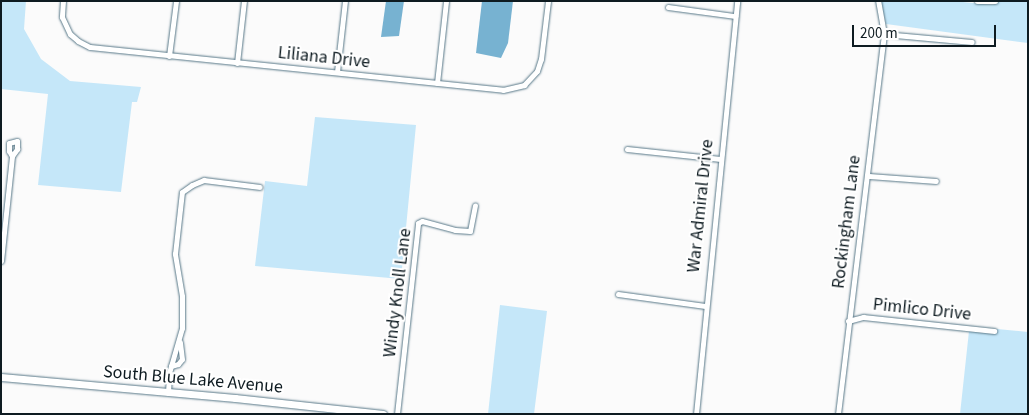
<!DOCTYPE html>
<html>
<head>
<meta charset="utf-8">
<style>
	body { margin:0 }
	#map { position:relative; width:1029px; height:415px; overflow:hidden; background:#fbfbfb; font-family:"Source Sans 3",sans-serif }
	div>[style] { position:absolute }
	.green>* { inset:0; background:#c5e7f9 }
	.water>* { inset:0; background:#77b2d1 }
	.roads { filter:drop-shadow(0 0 1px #587888) drop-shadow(0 0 1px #587888) }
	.minor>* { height:5px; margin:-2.5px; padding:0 2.5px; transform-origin:2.5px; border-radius:2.5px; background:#fff }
	.secondary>* { height:7px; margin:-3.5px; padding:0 3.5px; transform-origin:3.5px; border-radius:3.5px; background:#fff }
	span { translate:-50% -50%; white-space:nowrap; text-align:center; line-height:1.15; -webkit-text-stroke:4px #fff; paint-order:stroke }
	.street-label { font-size:18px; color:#0e1b21 }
	.frame { position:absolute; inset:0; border:2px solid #0e1b21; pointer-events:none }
	.scale { position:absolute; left:852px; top:25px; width:144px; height:22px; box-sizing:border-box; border:2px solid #0e1b21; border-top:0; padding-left:6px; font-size:15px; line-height:18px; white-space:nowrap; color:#0e1b21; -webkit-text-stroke:4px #fff; paint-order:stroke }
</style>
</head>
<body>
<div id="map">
	<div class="green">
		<i style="clip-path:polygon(1px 1px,26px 1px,24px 29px,41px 59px,70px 81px,141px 87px,137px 102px,132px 102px,121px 192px,38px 185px,48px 94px,1px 89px)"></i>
		<i style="clip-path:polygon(953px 1px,993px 5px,999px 1px,1028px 1px,1028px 43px,886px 24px,881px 2px)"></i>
		<i style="clip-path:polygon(315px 117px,416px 125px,401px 279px,255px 266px,265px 181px,307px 186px)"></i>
		<i style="clip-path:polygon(500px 305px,547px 311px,534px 414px,488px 414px)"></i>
		<i style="clip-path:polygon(997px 329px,1028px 332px,1028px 414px,960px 414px,969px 331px,996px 334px)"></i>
	</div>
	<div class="water">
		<i style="clip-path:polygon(386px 1px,404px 1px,399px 36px,381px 37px)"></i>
		<i style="clip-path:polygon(482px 1px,513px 1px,508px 43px,501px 58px,476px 53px)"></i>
	</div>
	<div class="roads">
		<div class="minor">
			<i style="left:63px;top:1px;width:16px;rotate:94deg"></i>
			<i style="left:62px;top:17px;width:19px;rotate:65deg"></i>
			<i style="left:70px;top:34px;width:11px;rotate:41deg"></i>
			<i style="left:78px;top:41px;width:13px;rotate:27deg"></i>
			<i style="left:90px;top:47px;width:415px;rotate:5.9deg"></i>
			<i style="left:503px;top:90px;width:22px;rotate:-13deg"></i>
			<i style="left:524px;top:85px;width:19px;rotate:-47deg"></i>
			<i style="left:537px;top:71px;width:13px;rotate:-72deg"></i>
			<i style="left:541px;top:59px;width:58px;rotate:-83.1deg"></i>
			<i style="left:977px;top:1px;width:18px"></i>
			<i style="left:668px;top:7px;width:68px;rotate:7.7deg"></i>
			<i style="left:884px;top:34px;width:88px;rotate:5.2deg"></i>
			<i style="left:169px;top:56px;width:55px;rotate:-82.7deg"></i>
			<i style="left:237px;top:63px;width:62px;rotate:-83.6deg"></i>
			<i style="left:337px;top:72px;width:71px;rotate:-83.6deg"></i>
			<i style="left:437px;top:83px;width:82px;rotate:-83.7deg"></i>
			<i style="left:627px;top:149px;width:94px;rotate:6.1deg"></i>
			<i style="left:869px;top:176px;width:67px;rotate:4.3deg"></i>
			<i style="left:1px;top:261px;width:106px;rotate:-84deg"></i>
			<i style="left:12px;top:156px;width:9px;rotate:-54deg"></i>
			<i style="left:17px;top:149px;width:8px;rotate:-90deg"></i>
			<i style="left:17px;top:141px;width:8px;rotate:166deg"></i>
			<i style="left:9px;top:143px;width:8px;rotate:90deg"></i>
			<i style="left:9px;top:151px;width:6px;rotate:59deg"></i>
			<i style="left:618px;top:294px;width:88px;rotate:7.9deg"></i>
			<i style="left:848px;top:321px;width:16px;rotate:-15deg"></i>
			<i style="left:863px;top:317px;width:132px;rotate:6.1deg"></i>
			<i style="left:171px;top:366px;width:7px;rotate:-16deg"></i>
			<i style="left:178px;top:364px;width:6px;rotate:-51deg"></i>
			<i style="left:182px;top:359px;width:17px;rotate:-97deg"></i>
			<i style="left:168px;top:393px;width:20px;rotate:-87deg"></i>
			<i style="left:169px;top:373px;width:47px;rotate:-73.9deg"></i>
			<i style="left:182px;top:328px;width:32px;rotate:-90deg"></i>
			<i style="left:182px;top:296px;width:43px;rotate:-99.5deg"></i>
			<i style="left:175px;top:254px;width:62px;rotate:-83.6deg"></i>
			<i style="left:182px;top:192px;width:12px;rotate:-35deg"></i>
			<i style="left:192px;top:185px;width:13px;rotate:-23deg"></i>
			<i style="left:204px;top:180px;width:56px;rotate:7.1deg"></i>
			<i style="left:397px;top:414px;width:192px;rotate:-83.7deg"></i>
			<i style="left:418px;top:223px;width:4px;rotate:-27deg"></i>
			<i style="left:422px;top:221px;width:34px;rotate:15deg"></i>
			<i style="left:455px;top:230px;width:15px;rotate:4deg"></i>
			<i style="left:470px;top:231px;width:26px;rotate:-79deg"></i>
			<i style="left:696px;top:414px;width:415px;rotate:-84.3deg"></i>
			<i style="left:838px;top:414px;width:383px;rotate:-83.1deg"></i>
			<i style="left:884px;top:34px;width:34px;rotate:-100deg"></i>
		</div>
		<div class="secondary">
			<i style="left:1px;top:377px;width:235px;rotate:5.1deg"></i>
			<i style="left:235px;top:398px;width:149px;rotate:6.2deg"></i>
		</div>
	</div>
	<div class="street-label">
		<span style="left:324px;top:58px;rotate:6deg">Liliana Drive</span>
		<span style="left:701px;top:206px;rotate:-84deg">War Admiral Drive</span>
		<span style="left:847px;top:222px;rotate:-83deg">Rockingham Lane</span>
		<span style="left:398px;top:293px;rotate:-83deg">Windy Knoll Lane</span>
		<span style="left:922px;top:310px;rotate:6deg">Pimlico Drive</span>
		<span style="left:193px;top:380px;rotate:5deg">South Blue Lake Avenue</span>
	</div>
	<div class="frame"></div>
	<div class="scale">200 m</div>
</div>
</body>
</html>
